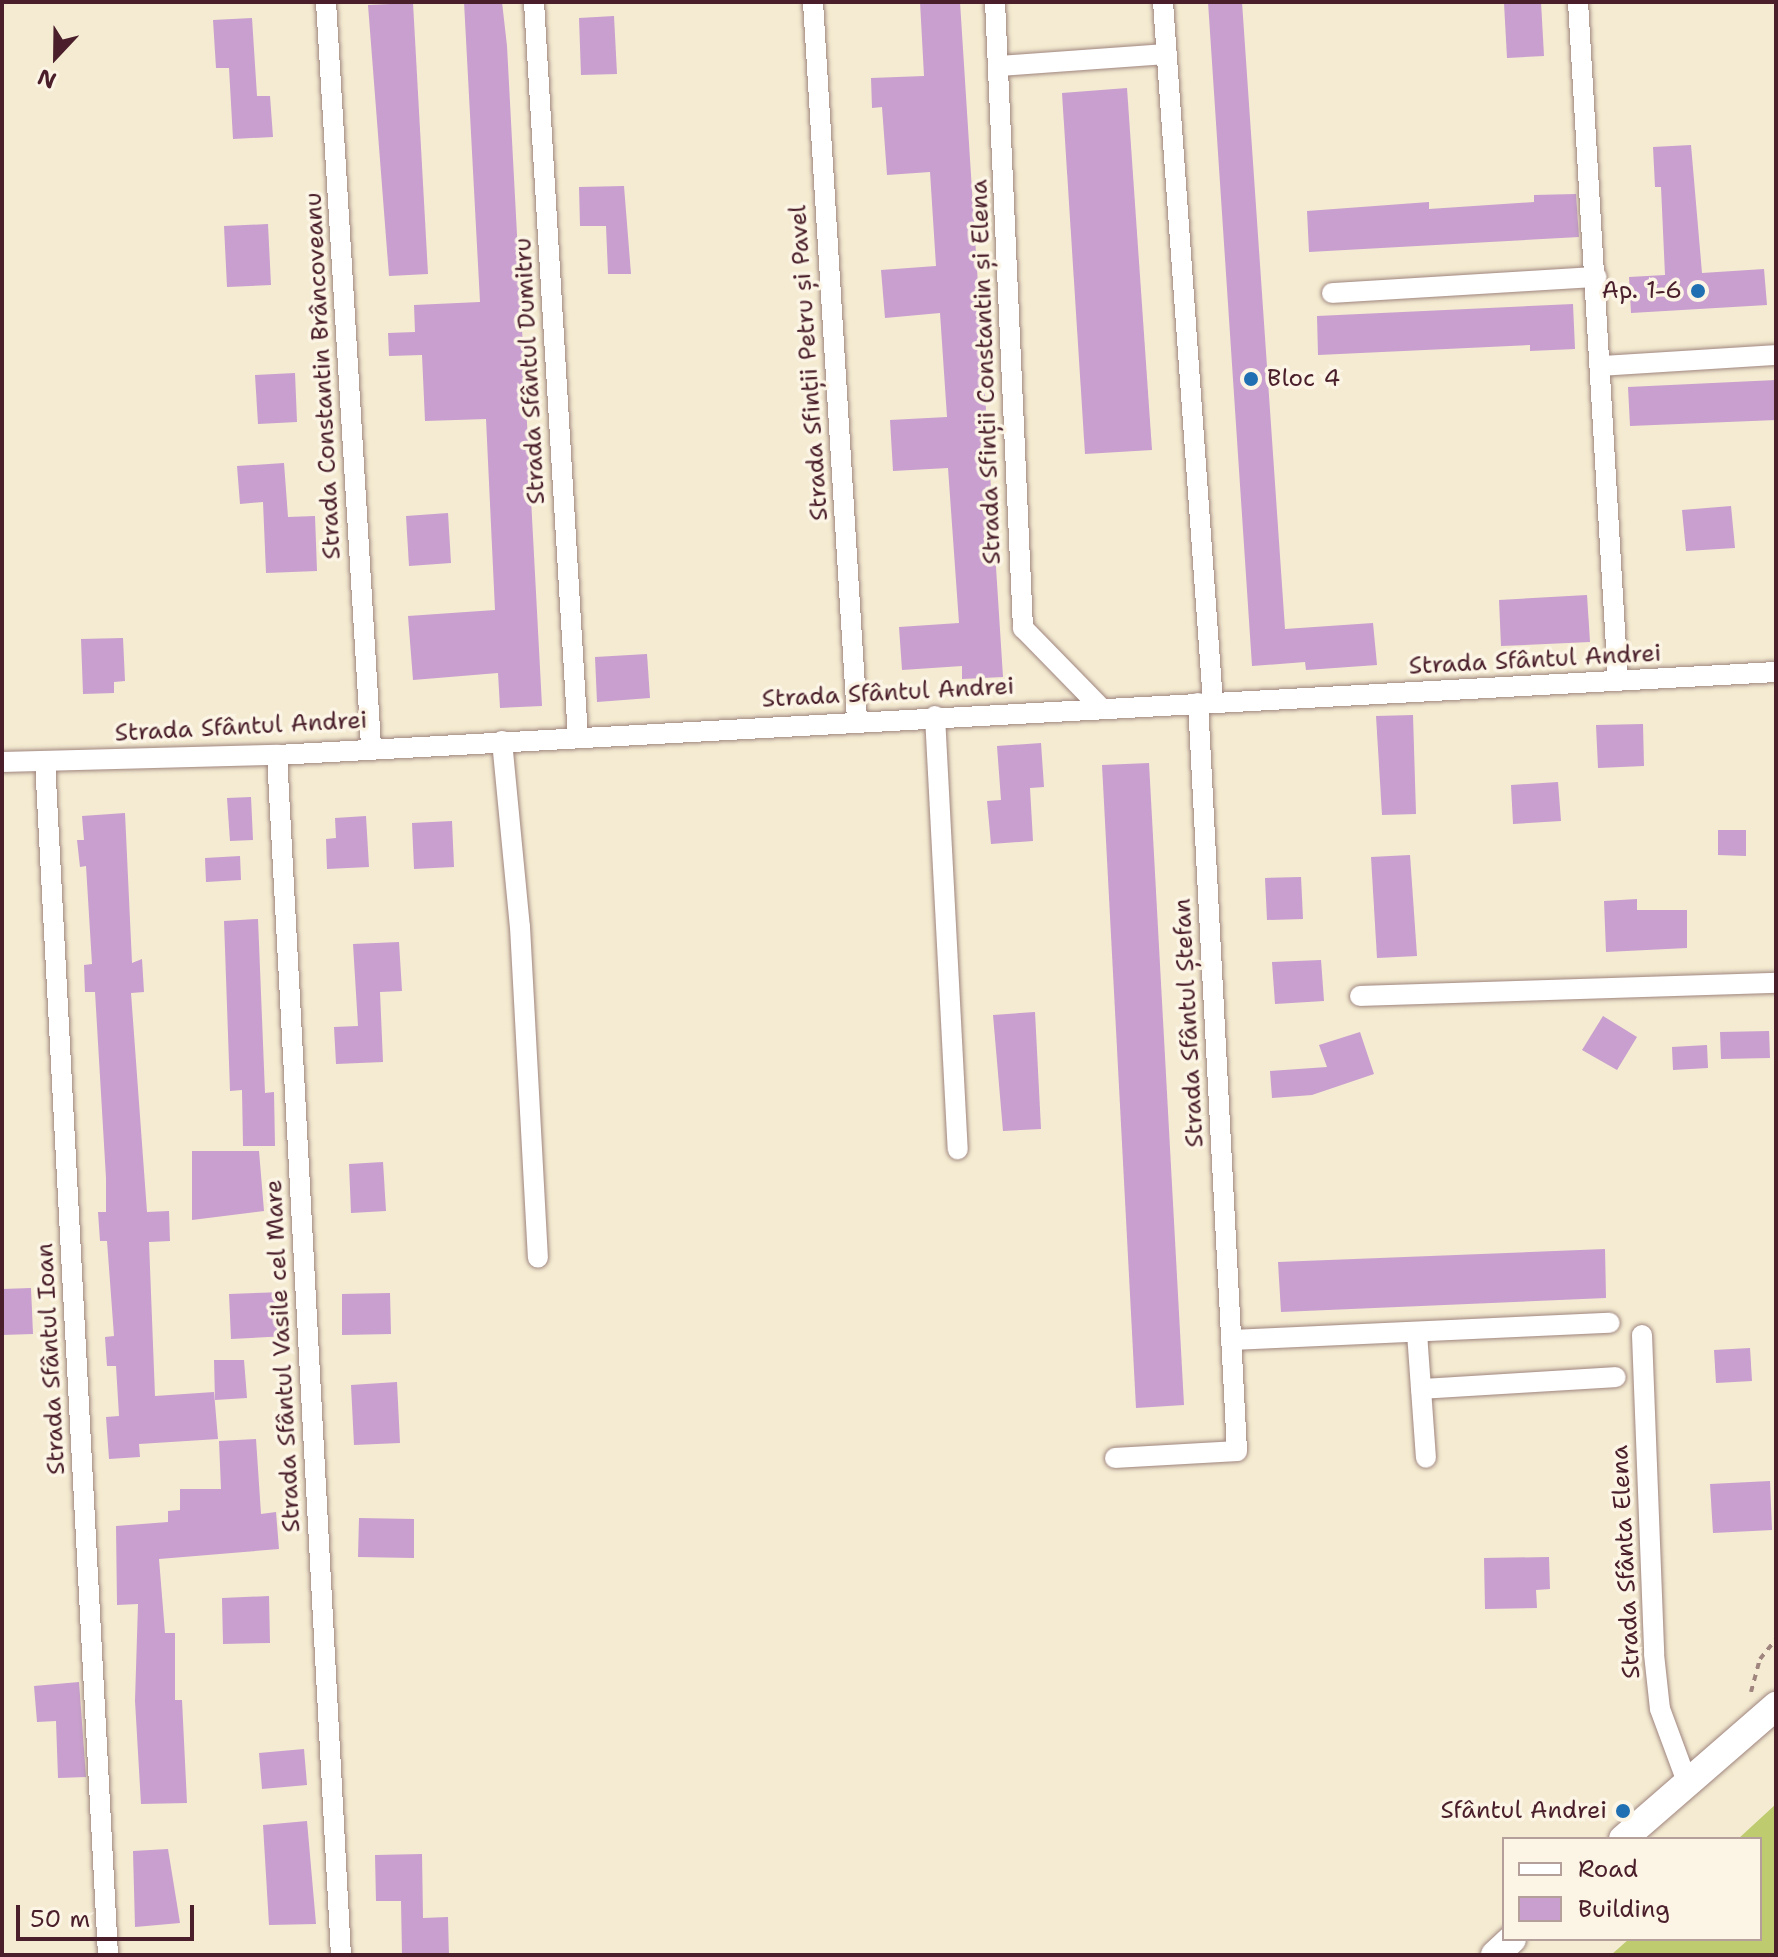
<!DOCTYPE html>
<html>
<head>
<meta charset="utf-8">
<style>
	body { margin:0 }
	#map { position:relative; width:1778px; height:1957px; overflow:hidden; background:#f4ebd2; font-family:"Shantell Sans",sans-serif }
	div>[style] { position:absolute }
	.green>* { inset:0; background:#becc6f }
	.building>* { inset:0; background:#c89fce }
	.path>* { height:4px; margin-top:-2px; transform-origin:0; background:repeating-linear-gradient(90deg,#9f857e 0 6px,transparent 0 12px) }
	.roads { filter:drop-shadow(0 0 2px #9f857e) drop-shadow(0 0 2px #9f857e) }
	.minor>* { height:20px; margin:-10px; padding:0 10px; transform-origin:10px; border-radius:10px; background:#fff }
	.secondary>* { height:28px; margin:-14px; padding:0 14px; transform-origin:14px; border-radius:14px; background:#fff }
	.dots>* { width:22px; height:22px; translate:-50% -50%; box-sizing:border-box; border:4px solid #fcf5e5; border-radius:50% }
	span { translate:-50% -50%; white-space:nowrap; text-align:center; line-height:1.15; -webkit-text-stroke:7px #fcf5e5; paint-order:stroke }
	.poi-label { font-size:24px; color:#4a1f2b }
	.right { translate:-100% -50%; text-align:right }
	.left { translate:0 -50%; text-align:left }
	.street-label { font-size:24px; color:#4a1f2b }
	.frame { position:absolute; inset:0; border:4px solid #4a1f2b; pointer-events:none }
	.legend { position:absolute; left:1502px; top:1837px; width:260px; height:104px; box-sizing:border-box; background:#fcf5e5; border:2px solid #b59f9b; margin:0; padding:10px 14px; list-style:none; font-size:24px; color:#4a1f2b }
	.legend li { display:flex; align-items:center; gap:16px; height:40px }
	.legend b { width:40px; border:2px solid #b59f9b }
	.north { position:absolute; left:16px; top:16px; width:80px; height:80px; -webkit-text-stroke:6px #fcf5e5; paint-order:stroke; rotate:202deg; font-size:22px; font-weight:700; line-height:32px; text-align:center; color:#4a1f2b }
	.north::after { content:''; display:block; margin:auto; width:28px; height:36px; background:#4a1f2b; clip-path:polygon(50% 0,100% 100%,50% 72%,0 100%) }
	.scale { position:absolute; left:16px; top:1905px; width:178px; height:36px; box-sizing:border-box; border:4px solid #4a1f2b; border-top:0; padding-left:10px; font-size:24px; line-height:28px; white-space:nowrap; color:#4a1f2b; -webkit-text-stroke:6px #fcf5e5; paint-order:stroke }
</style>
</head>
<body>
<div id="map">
	<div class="green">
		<i style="clip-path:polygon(1776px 1804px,1776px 1955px,1611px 1955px,1629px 1939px,1760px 1939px,1760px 1839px,1738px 1839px)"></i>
	</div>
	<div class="building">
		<i style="clip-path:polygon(464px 2px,502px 2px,507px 46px,542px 706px,500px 708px,498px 673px,413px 680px,408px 616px,495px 610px,486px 419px,425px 421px,422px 355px,389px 356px,388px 333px,415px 332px,414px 305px,480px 302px)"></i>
		<i style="clip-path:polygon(920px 2px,960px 2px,1003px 677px,962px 679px,962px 666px,902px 670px,899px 627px,959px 623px,948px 468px,893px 471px,890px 420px,947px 417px,940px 313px,885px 318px,881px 270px,936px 266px,930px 172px,887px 175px,882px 107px,872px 108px,871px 78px,924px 76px)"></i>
		<i style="clip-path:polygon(1208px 2px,1242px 2px,1285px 629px,1373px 623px,1377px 665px,1306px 670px,1305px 662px,1252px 666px)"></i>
		<i style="clip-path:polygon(1529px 2px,1541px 2px,1544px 56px,1507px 58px,1504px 3px)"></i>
		<i style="clip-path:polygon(413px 3px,428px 274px,389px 276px,368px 5px)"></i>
		<i style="clip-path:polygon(614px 16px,617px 74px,581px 75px,579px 18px)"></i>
		<i style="clip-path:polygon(252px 18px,257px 96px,270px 96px,273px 137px,233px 139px,229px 68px,216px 68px,213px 20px)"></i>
		<i style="clip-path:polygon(1127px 88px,1152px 450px,1085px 454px,1062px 93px)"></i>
		<i style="clip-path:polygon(1691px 145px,1702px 273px,1764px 269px,1767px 305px,1631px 313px,1629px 277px,1665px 275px,1661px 187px,1655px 187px,1653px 147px)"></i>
		<i style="clip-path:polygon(624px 186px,631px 274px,608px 274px,606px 226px,580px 226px,579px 187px)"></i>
		<i style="clip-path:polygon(1576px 194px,1579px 237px,1309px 252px,1307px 211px,1429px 202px,1429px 209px,1534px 202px,1534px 195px)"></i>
		<i style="clip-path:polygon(268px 224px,271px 285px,227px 287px,224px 226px)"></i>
		<i style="clip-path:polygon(1573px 304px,1575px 349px,1530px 351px,1530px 345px,1318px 355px,1317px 316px)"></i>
		<i style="clip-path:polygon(295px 373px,297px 422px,258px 424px,255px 375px)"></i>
		<i style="clip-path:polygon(1776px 380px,1776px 420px,1630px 426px,1628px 387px)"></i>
		<i style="clip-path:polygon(284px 463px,288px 517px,315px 516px,317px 571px,266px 573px,263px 502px,240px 504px,237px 466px)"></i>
		<i style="clip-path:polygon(1731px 506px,1735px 548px,1686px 551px,1682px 510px)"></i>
		<i style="clip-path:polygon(448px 513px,451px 563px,409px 566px,406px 516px)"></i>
		<i style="clip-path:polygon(1587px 595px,1590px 642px,1501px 646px,1499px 600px)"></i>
		<i style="clip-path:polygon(123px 638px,125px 681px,114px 682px,114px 693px,83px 694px,81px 639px)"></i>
		<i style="clip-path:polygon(647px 654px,650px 698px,597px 702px,595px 657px)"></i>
		<i style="clip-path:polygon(1413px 715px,1416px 814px,1382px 815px,1376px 716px)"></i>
		<i style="clip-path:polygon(1643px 724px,1644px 766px,1598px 768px,1596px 725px)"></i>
		<i style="clip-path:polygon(1041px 743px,1044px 787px,1030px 788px,1033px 841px,991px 844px,987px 801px,1001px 800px,997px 746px)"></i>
		<i style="clip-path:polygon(1149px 763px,1184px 1405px,1136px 1408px,1102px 765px)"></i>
		<i style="clip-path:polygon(1558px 782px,1561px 821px,1513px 824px,1511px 785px)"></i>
		<i style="clip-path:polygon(251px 797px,253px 840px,230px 841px,227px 798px)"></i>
		<i style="clip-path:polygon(125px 813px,132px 963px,142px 959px,144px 992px,131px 993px,147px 1212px,169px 1211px,170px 1241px,149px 1242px,155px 1396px,214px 1392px,218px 1439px,139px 1444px,140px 1457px,109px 1459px,106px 1417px,119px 1416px,116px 1366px,107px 1366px,105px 1337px,114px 1336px,107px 1241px,100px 1241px,98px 1212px,106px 1212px,106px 1178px,95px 992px,85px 992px,84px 965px,92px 964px,86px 866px,80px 867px,77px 840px,84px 840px,82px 816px)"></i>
		<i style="clip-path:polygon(366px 816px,369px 867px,327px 869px,326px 839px,336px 838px,335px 818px)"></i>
		<i style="clip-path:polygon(452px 821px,454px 867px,414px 869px,412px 823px)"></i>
		<i style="clip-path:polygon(1718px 830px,1746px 830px,1746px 856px,1718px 855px)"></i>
		<i style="clip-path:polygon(1410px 855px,1417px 956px,1377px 958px,1371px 857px)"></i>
		<i style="clip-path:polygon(240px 856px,241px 880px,206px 882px,205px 858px)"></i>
		<i style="clip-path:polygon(1301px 877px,1303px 919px,1267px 920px,1265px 878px)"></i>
		<i style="clip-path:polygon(1637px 899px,1637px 910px,1687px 910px,1687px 948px,1606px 952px,1604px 901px)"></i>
		<i style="clip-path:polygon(258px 919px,265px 1093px,274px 1092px,275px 1146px,243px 1146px,242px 1090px,230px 1091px,224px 921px)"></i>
		<i style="clip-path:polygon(399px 942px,402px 991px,380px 992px,383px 1062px,336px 1064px,334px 1027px,358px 1026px,353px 944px)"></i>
		<i style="clip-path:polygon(1321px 960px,1324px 1001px,1275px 1004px,1272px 962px)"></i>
		<i style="clip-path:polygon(1035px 1012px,1041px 1129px,1003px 1131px,993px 1015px)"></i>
		<i style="clip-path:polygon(1603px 1016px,1637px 1037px,1617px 1070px,1582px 1050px)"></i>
		<i style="clip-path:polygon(1769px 1031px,1770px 1058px,1721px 1059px,1720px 1032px)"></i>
		<i style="clip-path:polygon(1360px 1032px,1374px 1074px,1312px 1095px,1272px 1098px,1270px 1071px,1327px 1067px,1319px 1045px)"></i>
		<i style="clip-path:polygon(1707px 1045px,1708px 1068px,1673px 1070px,1672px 1047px)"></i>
		<i style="clip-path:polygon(192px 1151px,259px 1151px,264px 1211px,192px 1220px)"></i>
		<i style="clip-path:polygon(383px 1162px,386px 1211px,351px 1213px,349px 1164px)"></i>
		<i style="clip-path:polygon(1605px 1249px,1606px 1298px,1281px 1312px,1278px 1262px)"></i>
		<i style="clip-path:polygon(31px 1288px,33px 1334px,2px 1335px,2px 1289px)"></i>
		<i style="clip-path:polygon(285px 1292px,287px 1336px,231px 1339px,229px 1294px)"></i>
		<i style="clip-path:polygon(390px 1293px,391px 1334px,342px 1335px,342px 1294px)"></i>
		<i style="clip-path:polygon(1750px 1348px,1752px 1381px,1716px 1383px,1714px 1350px)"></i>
		<i style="clip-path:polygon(214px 1360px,244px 1360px,247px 1398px,215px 1400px)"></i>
		<i style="clip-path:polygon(397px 1382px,400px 1443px,354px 1445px,351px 1385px)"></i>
		<i style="clip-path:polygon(256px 1439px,261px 1514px,276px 1512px,279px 1549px,159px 1559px,165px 1633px,175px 1633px,175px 1700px,182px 1700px,187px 1803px,141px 1804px,135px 1701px,138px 1604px,117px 1605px,116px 1526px,168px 1522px,168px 1511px,180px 1510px,180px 1489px,221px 1489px,219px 1441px)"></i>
		<i style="clip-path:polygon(1770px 1481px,1772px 1530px,1713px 1533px,1710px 1484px)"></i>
		<i style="clip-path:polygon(359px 1518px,414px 1519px,414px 1558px,358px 1557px)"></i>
		<i style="clip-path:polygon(1549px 1557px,1550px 1589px,1536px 1590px,1537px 1608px,1485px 1609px,1484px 1558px)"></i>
		<i style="clip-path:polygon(269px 1596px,270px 1643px,223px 1644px,222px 1598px)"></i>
		<i style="clip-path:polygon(79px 1682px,86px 1777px,58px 1778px,56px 1721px,37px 1722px,34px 1686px)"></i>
		<i style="clip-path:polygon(304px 1749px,307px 1785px,262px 1789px,259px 1753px)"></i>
		<i style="clip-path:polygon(307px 1821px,316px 1924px,269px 1925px,263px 1825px)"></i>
		<i style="clip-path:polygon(168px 1849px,180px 1923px,135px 1927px,133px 1851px)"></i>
		<i style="clip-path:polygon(422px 1854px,423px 1918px,448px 1917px,449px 1955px,402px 1955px,401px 1901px,376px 1901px,375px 1855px)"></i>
	</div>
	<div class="path">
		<i style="left:1751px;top:1692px;width:34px;rotate:-75deg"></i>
		<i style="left:1760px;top:1659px;width:26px;rotate:-51deg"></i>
	</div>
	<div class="roads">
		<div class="minor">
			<i style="left:326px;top:2px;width:746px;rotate:86.54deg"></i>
			<i style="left:534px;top:2px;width:737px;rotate:86.58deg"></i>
			<i style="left:813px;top:2px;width:719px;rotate:86.49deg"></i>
			<i style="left:995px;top:2px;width:627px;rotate:87.44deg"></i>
			<i style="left:1023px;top:628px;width:112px;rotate:45.7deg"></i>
			<i style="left:1163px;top:2px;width:703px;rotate:85.92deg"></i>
			<i style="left:1578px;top:2px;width:680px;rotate:86.63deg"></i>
			<i style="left:999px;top:66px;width:168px;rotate:-4.1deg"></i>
			<i style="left:1332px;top:293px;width:265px;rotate:-3.5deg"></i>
			<i style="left:1601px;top:366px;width:175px;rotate:-3.6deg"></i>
			<i style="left:935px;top:716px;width:434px;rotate:87deg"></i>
			<i style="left:502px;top:741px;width:187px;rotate:84.5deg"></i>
			<i style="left:520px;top:927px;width:331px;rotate:86.9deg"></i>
			<i style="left:277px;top:755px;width:1202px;rotate:86.95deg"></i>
			<i style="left:45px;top:761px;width:1196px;rotate:86.98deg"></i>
			<i style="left:2px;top:762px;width:275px;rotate:-1.5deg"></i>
			<i style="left:277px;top:755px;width:1501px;rotate:-3.17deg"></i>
			<i style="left:1360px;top:996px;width:416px;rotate:-1.8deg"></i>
			<i style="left:1417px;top:1333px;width:125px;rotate:85.9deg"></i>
			<i style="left:1642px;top:1335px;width:319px;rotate:87.8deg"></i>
			<i style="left:1654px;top:1654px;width:55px;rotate:83.8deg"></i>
			<i style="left:1660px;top:1709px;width:78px;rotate:69.7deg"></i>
			<i style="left:1231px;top:1340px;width:379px;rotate:-2.6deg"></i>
			<i style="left:1421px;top:1389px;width:195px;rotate:-3.5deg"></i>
			<i style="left:1115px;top:1458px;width:122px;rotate:-3.3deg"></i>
			<i style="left:1237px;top:1451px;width:749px;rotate:-92.98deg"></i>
		</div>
		<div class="secondary">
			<i style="left:1623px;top:1839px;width:203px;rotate:-41deg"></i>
			<i style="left:1495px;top:1955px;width:23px;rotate:-43deg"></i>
		</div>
	</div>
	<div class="dots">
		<i style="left:1698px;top:291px;background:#1f6fb2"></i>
		<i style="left:1251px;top:379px;background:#1f6fb2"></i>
		<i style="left:1623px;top:1811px;background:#1f6fb2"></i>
	</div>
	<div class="poi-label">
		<span class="right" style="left:1682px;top:291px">Ap. 1-6</span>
		<span class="left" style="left:1267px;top:379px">Bloc 4</span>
		<span class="right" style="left:1607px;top:1811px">Sfântul Andrei</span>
	</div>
	<div class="street-label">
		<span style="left:809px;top:363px;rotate:-94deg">Strada Sfinții Petru și Pavel</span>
		<span style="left:530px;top:371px;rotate:-93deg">Strada Sfântul Dumitru</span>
		<span style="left:986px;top:372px;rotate:-92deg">Strada Sfinții Constantin și Elena</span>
		<span style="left:323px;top:376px;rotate:-93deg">Strada Constantin Brâncoveanu</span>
		<span style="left:1535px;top:660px;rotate:-3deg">Strada Sfântul Andrei</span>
		<span style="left:888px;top:693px;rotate:-3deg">Strada Sfântul Andrei</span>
		<span style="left:241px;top:727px;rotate:-3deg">Strada Sfântul Andrei</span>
		<span style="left:1189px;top:1023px;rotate:-93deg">Strada Sfântul Ștefan</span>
		<span style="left:283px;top:1356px;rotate:-93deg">Strada Sfântul Vasile cel Mare</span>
		<span style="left:51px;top:1359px;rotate:-93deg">Strada Sfântul Ioan</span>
		<span style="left:1626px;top:1562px;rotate:-93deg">Strada Sfânta Elena</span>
	</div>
	<div class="frame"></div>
	<ul class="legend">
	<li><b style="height:10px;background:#fff"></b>Road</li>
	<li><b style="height:22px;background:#c89fce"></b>Building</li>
	</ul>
	<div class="north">N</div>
	<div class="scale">50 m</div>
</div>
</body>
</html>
